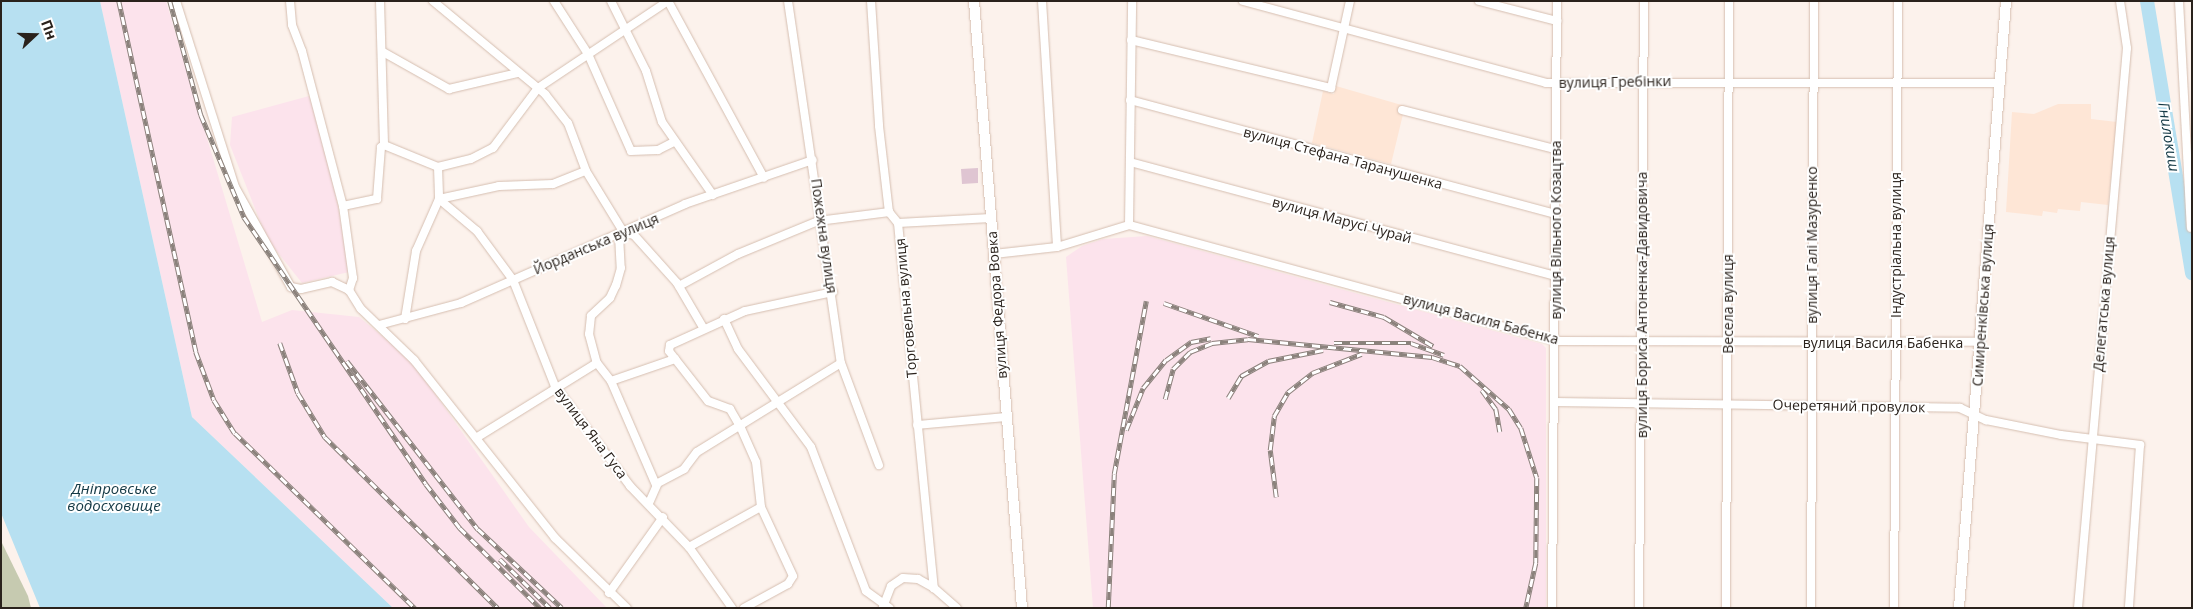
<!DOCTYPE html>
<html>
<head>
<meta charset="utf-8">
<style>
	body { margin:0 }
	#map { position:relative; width:2193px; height:609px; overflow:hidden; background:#fcf2ec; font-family:"Open Sans",sans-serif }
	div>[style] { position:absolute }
	.industrial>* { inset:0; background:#fce3ec }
	.built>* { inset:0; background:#fee6d6 }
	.green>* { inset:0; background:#c6cab0 }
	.water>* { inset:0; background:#b7e0f1 }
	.river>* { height:14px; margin:-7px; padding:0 7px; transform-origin:7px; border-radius:7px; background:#b7e0f1 }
	.building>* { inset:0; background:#dfc5d2 }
	.roads { filter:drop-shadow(0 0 1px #d5beb0) drop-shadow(0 0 1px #d5beb0) }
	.street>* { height:8px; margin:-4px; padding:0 4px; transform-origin:4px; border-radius:4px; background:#fff }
	.secondary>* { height:10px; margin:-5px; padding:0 5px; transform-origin:5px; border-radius:5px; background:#fff }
	.rail>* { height:4.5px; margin-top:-2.25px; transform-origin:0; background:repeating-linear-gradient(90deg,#fff 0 8px,#8b827c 0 16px); box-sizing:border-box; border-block:1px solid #8b827c }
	span { translate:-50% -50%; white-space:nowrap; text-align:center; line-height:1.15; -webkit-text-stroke:4px #fff; paint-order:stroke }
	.street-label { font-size:14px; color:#2a221c }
	.water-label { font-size:15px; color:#143945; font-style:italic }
	.frame { position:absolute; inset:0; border:2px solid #2a221c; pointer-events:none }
	.north { position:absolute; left:10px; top:10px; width:50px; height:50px; -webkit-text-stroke:4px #fff; paint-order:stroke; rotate:69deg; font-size:14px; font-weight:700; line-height:20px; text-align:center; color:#2a221c }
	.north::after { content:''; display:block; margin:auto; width:18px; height:22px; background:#2a221c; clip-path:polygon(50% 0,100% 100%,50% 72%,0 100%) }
</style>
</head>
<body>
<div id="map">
	<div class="industrial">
		<i style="clip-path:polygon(100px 1px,166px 1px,262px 322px,292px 310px,359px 317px,411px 360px,529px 527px,607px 608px,393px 608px,192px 417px)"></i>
		<i style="clip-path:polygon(309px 96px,331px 164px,349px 272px,302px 283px,267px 239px,230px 145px,232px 117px)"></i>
		<i style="clip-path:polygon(1147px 236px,1542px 344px,1546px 348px,1546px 608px,1093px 608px,1066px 257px,1082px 246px,1103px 239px)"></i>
	</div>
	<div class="built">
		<i style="clip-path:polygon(1336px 86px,1405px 106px,1391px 164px,1312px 143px,1323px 91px,1334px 94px)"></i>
		<i style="clip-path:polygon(2058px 104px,2091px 104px,2091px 119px,2117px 122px,2108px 205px,2081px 202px,2080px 211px,2058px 209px,2057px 213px,2043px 211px,2042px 216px,2006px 212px,2012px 112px,2034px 114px)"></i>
	</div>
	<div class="green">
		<i style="clip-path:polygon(1px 541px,28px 596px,31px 608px,1px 608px)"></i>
	</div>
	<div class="water">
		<i style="clip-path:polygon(1px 1px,100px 1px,192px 417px,393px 608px,40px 608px,1px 513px)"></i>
	</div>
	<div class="river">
		<i style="left:2147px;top:1px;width:276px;rotate:80.6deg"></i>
	</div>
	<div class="building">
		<i style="clip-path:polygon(978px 168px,978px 183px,962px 184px,961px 169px)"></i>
	</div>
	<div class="roads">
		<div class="street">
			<i style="left:176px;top:1px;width:195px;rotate:72.4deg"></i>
			<i style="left:235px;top:187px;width:115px;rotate:60.8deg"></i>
			<i style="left:291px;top:287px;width:10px;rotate:11deg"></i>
			<i style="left:301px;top:289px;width:32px;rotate:-13deg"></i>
			<i style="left:332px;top:282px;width:19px;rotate:25deg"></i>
			<i style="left:290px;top:1px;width:24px;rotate:85deg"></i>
			<i style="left:292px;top:25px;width:28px;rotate:69deg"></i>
			<i style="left:302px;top:51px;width:160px;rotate:75.2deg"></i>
			<i style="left:343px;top:206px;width:73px;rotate:82.1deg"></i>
			<i style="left:353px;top:278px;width:13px;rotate:108deg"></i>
			<i style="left:349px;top:290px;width:22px;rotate:58deg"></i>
			<i style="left:361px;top:309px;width:74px;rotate:43.9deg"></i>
			<i style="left:414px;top:360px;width:227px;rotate:51.6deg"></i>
			<i style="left:555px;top:538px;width:100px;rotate:44.2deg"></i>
			<i style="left:380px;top:1px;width:144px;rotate:88.4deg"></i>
			<i style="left:384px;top:145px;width:58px;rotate:22.2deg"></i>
			<i style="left:438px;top:167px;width:32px;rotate:88deg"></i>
			<i style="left:439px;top:199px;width:50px;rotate:40.1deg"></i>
			<i style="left:477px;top:231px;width:61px;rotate:53.7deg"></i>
			<i style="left:513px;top:280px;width:114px;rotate:68.4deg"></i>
			<i style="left:555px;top:386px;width:125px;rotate:53.1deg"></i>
			<i style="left:630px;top:486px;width:85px;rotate:46deg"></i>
			<i style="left:689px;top:547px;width:75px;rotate:54.8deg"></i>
			<i style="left:433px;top:1px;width:146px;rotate:39.7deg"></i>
			<i style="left:545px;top:94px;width:37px;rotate:52deg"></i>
			<i style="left:568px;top:123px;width:51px;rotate:69.4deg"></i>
			<i style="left:586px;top:171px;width:73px;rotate:58.5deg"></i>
			<i style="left:624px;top:233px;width:10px;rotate:11deg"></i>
			<i style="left:634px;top:235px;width:64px;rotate:48.1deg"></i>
			<i style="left:677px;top:283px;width:53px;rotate:59.6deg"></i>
			<i style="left:554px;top:1px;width:63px;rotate:57.3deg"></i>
			<i style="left:588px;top:54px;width:106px;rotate:66.1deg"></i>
			<i style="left:631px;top:151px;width:27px;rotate:-2deg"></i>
			<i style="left:658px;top:150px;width:18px;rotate:-27deg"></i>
			<i style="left:611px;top:1px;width:78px;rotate:63.4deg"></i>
			<i style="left:646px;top:71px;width:53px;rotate:72.6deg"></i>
			<i style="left:662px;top:122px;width:89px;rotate:55.1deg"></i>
			<i style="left:668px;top:1px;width:201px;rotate:61.5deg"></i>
			<i style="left:788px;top:1px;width:366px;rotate:81.7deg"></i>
			<i style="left:841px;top:363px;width:109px;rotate:69.6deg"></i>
			<i style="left:871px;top:1px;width:125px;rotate:86.3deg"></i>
			<i style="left:879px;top:126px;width:87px;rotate:83.4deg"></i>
			<i style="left:889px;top:212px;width:14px;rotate:51deg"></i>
			<i style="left:898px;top:223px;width:367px;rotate:84.4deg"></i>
			<i style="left:934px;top:588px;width:30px;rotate:41deg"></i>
			<i style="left:1042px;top:1px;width:246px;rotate:86.5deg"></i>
			<i style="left:1243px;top:1px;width:314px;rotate:15.1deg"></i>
			<i style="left:1546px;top:83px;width:453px"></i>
			<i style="left:1479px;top:1px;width:81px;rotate:14.4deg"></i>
			<i style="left:2179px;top:1px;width:227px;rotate:87deg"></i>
			<i style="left:1131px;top:40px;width:206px;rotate:13.5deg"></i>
			<i style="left:1331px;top:88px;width:89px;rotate:-77.7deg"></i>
			<i style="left:383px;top:52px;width:76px;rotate:29.3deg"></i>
			<i style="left:449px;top:89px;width:71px;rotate:-13.1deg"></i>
			<i style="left:1130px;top:100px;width:440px;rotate:15deg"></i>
			<i style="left:1402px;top:110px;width:158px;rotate:14.3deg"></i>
			<i style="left:1130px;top:162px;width:440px;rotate:15deg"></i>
			<i style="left:438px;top:167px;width:34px;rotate:-14deg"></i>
			<i style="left:471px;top:159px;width:25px;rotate:-27deg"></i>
			<i style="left:493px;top:148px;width:75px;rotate:-53.1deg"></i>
			<i style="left:538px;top:88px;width:156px;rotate:-33.8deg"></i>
			<i style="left:343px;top:206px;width:35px;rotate:-12deg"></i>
			<i style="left:377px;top:199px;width:52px;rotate:-85.6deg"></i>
			<i style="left:381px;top:147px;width:4px;rotate:-34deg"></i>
			<i style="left:898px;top:223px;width:93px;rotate:-3.1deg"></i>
			<i style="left:1129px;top:225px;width:224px;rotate:-89.2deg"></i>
			<i style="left:619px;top:235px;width:33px;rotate:87deg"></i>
			<i style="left:621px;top:268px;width:18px;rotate:106deg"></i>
			<i style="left:616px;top:285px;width:14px;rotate:115deg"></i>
			<i style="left:610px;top:298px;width:26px;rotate:137deg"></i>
			<i style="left:591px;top:316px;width:18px;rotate:96deg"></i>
			<i style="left:589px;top:334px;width:30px;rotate:75deg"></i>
			<i style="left:597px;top:363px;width:23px;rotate:52deg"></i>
			<i style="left:611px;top:381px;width:113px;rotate:66.6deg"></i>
			<i style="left:994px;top:254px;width:63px;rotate:-6.3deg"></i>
			<i style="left:1057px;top:247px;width:75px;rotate:-17deg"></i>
			<i style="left:1129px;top:225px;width:442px;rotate:15.2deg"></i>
			<i style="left:1556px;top:341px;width:425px;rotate:0.1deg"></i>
			<i style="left:679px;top:286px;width:67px;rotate:-28.5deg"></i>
			<i style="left:738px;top:254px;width:87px;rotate:-22.4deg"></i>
			<i style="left:818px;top:221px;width:72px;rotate:-7.2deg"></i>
			<i style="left:405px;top:319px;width:69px;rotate:-80.8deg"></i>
			<i style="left:416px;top:251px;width:57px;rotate:-66.1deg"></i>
			<i style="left:439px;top:199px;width:61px;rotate:-12.2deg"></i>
			<i style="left:499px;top:186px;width:54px;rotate:-2.1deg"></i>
			<i style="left:553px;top:184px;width:35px;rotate:-22deg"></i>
			<i style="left:724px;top:319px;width:33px;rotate:65deg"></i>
			<i style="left:738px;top:349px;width:122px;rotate:53.3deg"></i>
			<i style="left:811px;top:447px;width:154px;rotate:69.1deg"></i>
			<i style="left:866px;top:591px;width:29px;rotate:36deg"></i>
			<i style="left:379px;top:325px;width:85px;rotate:-15deg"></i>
			<i style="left:461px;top:303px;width:245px;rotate:-23.8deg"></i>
			<i style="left:685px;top:204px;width:135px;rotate:-19deg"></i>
			<i style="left:611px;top:381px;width:68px;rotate:-19deg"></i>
			<i style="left:1554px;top:402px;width:406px;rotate:0.8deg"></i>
			<i style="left:1960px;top:408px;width:29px;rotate:25deg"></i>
			<i style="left:1986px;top:420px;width:76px;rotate:11.3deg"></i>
			<i style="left:2061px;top:435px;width:80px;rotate:7.2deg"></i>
			<i style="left:2140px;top:445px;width:163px;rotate:93.9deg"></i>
			<i style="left:917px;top:425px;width:88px;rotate:-5.2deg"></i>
			<i style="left:476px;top:438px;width:142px;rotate:-31.8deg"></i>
			<i style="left:649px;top:503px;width:22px;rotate:-66deg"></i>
			<i style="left:658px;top:483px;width:30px;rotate:-28deg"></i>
			<i style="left:684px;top:469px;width:21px;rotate:-53deg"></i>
			<i style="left:697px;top:452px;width:169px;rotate:-31.7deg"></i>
			<i style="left:689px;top:547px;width:82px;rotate:-29.1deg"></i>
			<i style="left:609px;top:593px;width:93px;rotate:-54.6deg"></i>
			<i style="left:883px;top:607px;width:22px;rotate:-69deg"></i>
			<i style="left:891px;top:586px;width:14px;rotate:-34deg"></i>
			<i style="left:903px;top:578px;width:15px;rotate:4deg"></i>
			<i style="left:918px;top:579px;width:18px;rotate:29deg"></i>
			<i style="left:744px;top:608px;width:50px;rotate:-28.6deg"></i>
			<i style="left:788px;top:584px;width:9px;rotate:-58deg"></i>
			<i style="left:793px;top:576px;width:76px;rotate:-114.9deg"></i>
			<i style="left:761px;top:507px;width:45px;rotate:-96.3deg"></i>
			<i style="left:756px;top:462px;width:37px;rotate:-114deg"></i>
			<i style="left:741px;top:428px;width:22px;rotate:-120deg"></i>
			<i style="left:730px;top:409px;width:23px;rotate:-160deg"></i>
			<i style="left:708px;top:401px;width:63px;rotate:-128deg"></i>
			<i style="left:669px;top:351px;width:6px;rotate:-81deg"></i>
			<i style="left:670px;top:345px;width:82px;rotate:-24.4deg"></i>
			<i style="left:745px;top:311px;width:90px;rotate:-12.2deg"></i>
			<i style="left:1552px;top:608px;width:607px;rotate:-89.53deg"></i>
			<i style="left:1639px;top:608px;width:607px;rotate:-89.53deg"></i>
			<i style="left:1726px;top:608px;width:607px;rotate:-89.72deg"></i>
			<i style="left:1811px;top:608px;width:607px;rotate:-89.72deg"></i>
			<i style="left:1894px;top:608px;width:607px;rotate:-89.62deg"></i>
			<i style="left:2078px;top:608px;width:562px;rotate:-85deg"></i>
			<i style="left:2127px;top:48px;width:48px;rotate:-98.5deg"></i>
		</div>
		<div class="secondary">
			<i style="left:974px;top:1px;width:609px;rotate:85.48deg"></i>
			<i style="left:1959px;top:608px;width:609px;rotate:-85.57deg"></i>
		</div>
	</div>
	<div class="rail">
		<i style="left:119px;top:1px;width:359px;rotate:77.6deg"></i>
		<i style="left:196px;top:352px;width:51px;rotate:69.4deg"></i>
		<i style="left:214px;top:400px;width:39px;rotate:58deg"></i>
		<i style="left:235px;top:433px;width:251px;rotate:44.2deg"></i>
		<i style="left:170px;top:1px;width:118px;rotate:74.8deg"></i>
		<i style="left:201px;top:115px;width:111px;rotate:67.1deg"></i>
		<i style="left:244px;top:217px;width:323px;rotate:55.7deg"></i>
		<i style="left:426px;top:484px;width:56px;rotate:52.3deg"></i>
		<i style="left:460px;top:528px;width:113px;rotate:45deg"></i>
		<i style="left:1330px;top:302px;width:56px;rotate:15.5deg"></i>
		<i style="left:1384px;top:317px;width:57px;rotate:30.6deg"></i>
		<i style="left:1164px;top:303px;width:100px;rotate:19.3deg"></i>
		<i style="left:280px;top:343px;width:53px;rotate:70.2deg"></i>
		<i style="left:298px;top:393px;width:52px;rotate:58.5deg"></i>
		<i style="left:325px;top:437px;width:243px;rotate:44.7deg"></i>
		<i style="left:1334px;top:343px;width:77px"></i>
		<i style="left:1411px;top:343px;width:35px;rotate:20deg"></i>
		<i style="left:347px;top:361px;width:213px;rotate:52.1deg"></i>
		<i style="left:478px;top:529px;width:115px;rotate:43.2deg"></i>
		<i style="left:1482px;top:390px;width:24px;rotate:54deg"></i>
		<i style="left:1496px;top:409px;width:23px;rotate:80deg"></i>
		<i style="left:1228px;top:398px;width:26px;rotate:-59deg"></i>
		<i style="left:1241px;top:376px;width:31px;rotate:-29deg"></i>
		<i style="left:1268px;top:361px;width:56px;rotate:-11.3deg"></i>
		<i style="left:1165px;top:399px;width:31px;rotate:-75deg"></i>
		<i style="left:1173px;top:369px;width:24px;rotate:-45deg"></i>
		<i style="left:1190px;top:352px;width:24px;rotate:-22deg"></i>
		<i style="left:1212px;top:343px;width:36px;rotate:-6deg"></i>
		<i style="left:1248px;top:339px;width:185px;rotate:5.6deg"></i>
		<i style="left:1432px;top:357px;width:29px;rotate:18deg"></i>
		<i style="left:1460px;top:366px;width:65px;rotate:41.3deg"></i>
		<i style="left:1509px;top:409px;width:22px;rotate:58deg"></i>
		<i style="left:1521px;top:428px;width:52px;rotate:72.3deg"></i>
		<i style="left:1537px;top:478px;width:85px;rotate:90.7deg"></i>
		<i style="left:1536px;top:563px;width:46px;rotate:102.5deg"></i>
		<i style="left:1126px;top:430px;width:45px;rotate:-68deg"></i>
		<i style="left:1143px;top:388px;width:36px;rotate:-51deg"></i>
		<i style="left:1166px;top:360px;width:31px;rotate:-36deg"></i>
		<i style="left:1191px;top:342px;width:20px;rotate:-11deg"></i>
		<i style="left:1276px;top:497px;width:47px;rotate:-97.3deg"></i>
		<i style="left:1270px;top:450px;width:34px;rotate:-83deg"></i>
		<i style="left:1274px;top:416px;width:28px;rotate:-60deg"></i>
		<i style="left:1288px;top:392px;width:31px;rotate:-38deg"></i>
		<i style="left:1312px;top:373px;width:53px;rotate:-21.2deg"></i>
		<i style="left:500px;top:559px;width:70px;rotate:44.4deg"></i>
		<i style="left:1108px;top:608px;width:134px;rotate:-87.4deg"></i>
		<i style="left:1114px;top:474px;width:176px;rotate:-79.5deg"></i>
	</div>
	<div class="street-label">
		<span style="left:1615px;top:82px;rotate:-1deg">вулиця Гребінки</span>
		<span style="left:1343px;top:158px;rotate:15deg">вулиця Стефана Таранушенка</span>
		<span style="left:1342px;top:220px;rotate:15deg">вулиця Марусі Чурай</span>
		<span style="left:1556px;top:230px;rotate:-90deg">вулиця Вільного Козацтва</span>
		<span style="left:824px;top:236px;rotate:82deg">Пожежна вулиця</span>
		<span style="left:596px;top:244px;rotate:-23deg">Йорданська вулиця</span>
		<span style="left:1812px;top:245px;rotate:-90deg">вулиця Галі Мазуренко</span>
		<span style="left:1896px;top:245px;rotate:-90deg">Індустріальна вулиця</span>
		<span style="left:1728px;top:304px;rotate:-90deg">Весела вулиця</span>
		<span style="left:2104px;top:304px;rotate:-85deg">Делегатська вулиця</span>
		<span style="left:997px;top:305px;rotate:-94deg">вулиця Федора Вовка</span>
		<span style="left:1642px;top:305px;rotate:-90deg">вулиця Бориса Антоненка-Давидовича</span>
		<span style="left:1983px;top:305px;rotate:-86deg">Симиренківська вулиця</span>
		<span style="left:906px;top:308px;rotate:-95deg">Торговельна вулиця</span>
		<span style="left:1481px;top:319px;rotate:15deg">вулиця Василя Бабенка</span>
		<span style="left:1883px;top:343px">вулиця Василя Бабенка</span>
		<span style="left:1849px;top:406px;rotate:1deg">Очеретяний провулок</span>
		<span style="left:591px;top:433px;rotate:53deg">вулиця Яна Гуса</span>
	</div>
	<div class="water-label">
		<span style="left:2169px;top:137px;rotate:81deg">Гнилокиш</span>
		<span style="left:114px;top:497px">Дніпровське<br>водосховище</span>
	</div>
	<div class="frame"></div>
	<div class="north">Пн</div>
</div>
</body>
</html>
